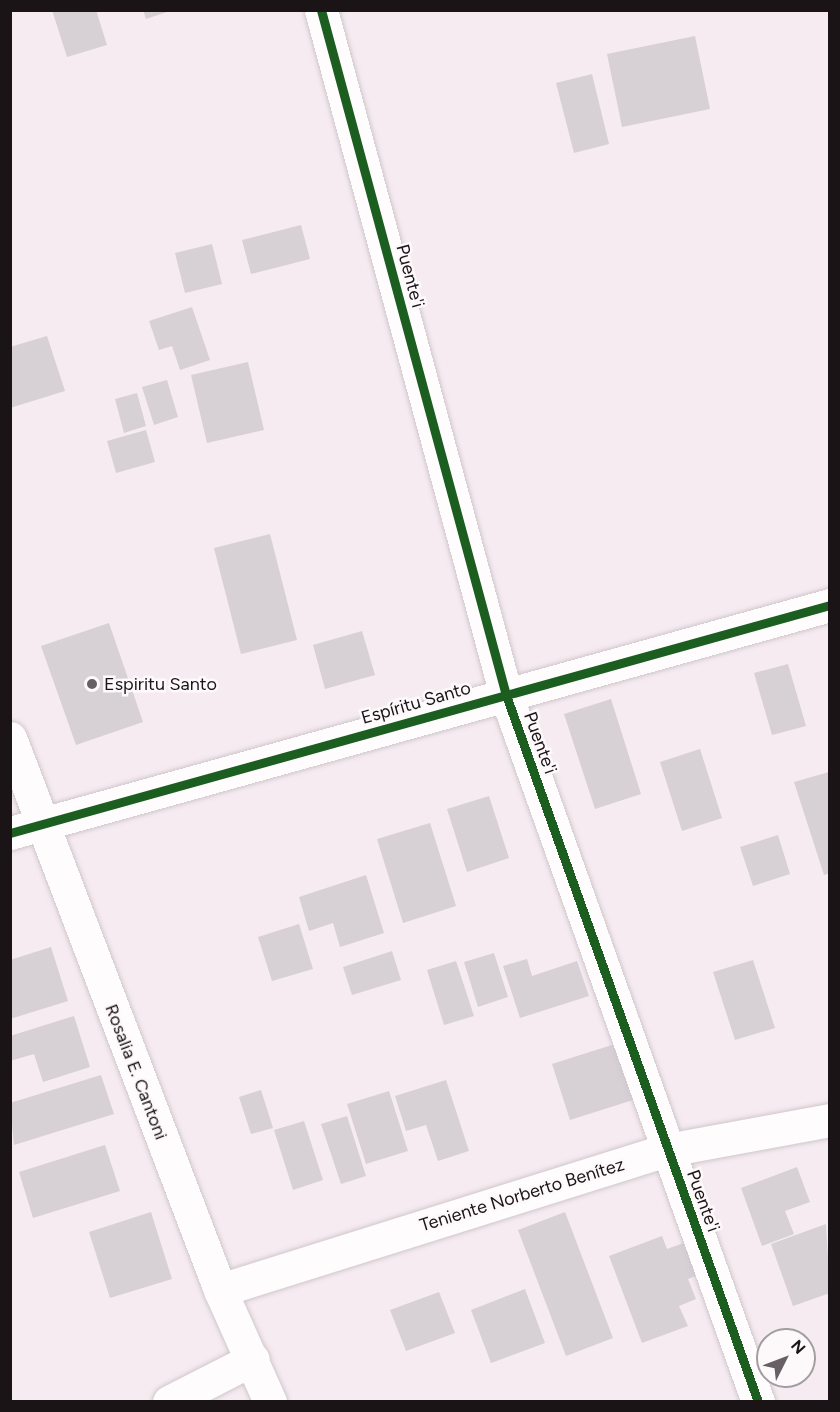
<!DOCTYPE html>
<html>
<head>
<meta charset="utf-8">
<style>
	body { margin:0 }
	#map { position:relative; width:840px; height:1412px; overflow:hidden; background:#f6ebf1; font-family:Figtree,sans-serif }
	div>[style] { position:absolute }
	.building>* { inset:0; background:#d7d0d5 }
	.roads { filter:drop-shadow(0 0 2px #cfc7cb) drop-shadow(0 0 2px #cfc7cb) }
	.street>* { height:33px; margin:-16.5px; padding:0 16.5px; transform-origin:16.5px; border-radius:16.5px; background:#fefcfd }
	.cycleway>* { height:9px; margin:-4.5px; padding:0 4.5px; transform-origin:4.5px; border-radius:4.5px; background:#1b5e20 }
	.dots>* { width:16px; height:16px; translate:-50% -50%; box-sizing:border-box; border:3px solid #fdf9fb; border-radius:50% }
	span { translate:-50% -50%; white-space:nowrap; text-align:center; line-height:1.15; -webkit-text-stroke:5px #fdf9fb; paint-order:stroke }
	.street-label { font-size:18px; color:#1a1417 }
	.poi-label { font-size:18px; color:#1a1417 }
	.left { translate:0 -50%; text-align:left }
	.frame { position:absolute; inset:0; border:12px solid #1a1417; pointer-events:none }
	.north { position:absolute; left:756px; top:1328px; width:60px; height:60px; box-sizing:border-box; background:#fdf9fb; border:2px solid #a29da0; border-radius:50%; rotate:48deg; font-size:16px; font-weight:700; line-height:24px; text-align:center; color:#1a1417 }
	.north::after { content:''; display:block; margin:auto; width:21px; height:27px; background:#675f63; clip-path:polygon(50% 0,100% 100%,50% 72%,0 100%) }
</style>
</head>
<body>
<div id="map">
	<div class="building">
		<i style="clip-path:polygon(52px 10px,96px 10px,107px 45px,67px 57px)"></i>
		<i style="clip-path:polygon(143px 10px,170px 10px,170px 11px,146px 19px)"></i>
		<i style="clip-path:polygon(695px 36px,710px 109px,622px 127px,607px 54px)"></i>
		<i style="clip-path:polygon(592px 74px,609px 144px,574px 153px,556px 83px)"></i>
		<i style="clip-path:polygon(301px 225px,310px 259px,251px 274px,242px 240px)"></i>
		<i style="clip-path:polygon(212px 244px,222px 284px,185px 293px,175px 253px)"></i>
		<i style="clip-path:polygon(192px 307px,210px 360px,180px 370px,172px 346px,159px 350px,149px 321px)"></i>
		<i style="clip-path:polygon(47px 336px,65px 391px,10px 408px,10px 347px)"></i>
		<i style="clip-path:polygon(248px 362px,264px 430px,207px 443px,191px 375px)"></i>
		<i style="clip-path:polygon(167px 380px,178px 417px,154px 425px,142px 387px)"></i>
		<i style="clip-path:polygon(137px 393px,146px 426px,124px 433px,115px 399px)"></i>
		<i style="clip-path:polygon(146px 430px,155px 462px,116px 473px,107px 441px)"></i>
		<i style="clip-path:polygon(270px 534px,297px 640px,241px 654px,214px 548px)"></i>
		<i style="clip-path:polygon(109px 623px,143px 722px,76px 745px,41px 646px)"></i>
		<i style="clip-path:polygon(362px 631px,375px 675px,325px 689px,313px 645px)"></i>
		<i style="clip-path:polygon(788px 664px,806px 726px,772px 735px,754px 673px)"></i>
		<i style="clip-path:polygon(611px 699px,641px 794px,595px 809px,564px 714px)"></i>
		<i style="clip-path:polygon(700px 749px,722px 818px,682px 831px,660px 762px)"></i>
		<i style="clip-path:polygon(829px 772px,830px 873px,824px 875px,794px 782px)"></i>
		<i style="clip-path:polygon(489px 796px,509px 858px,467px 872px,447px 809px)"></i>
		<i style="clip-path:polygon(430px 823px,456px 906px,403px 923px,377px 839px)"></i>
		<i style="clip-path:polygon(778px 835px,790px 874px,753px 886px,740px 847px)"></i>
		<i style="clip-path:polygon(366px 875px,384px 933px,340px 947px,333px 923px,309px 931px,299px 897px)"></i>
		<i style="clip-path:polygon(299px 924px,313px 969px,272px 981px,258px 937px)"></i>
		<i style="clip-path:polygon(51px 947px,68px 1001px,10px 1019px,10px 960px)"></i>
		<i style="clip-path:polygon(392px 951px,401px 980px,352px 995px,343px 967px)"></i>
		<i style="clip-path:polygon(494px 953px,508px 997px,478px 1007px,464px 962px)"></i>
		<i style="clip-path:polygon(527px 959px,532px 976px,577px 961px,589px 996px,520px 1018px,503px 966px)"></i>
		<i style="clip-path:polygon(753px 960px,775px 1028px,735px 1040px,713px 972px)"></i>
		<i style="clip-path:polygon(456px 961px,474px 1016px,444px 1025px,427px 970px)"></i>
		<i style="clip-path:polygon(74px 1016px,90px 1067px,43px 1082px,34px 1054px,10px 1061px,10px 1036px)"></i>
		<i style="clip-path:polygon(615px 1044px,633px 1100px,570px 1120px,552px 1064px)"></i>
		<i style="clip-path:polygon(101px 1075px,114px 1114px,14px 1145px,10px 1103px)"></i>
		<i style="clip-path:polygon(446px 1080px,469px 1151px,438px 1161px,426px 1125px,406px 1131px,395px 1096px)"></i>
		<i style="clip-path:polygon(261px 1090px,273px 1128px,251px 1134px,239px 1097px)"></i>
		<i style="clip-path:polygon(389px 1091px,408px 1151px,366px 1164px,347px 1104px)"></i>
		<i style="clip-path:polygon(347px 1116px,366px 1176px,341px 1184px,321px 1124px)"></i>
		<i style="clip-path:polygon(304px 1121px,323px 1180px,293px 1190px,274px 1130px)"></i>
		<i style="clip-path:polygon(105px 1145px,120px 1191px,33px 1218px,19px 1172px)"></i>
		<i style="clip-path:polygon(797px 1167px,810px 1202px,785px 1211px,794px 1234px,762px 1246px,741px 1188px)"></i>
		<i style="clip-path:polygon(151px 1212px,172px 1279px,110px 1298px,89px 1232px)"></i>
		<i style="clip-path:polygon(565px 1212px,613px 1338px,566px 1356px,518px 1230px)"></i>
		<i style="clip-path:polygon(826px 1224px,830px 1293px,793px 1306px,771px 1244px)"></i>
		<i style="clip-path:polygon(662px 1236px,667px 1249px,689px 1241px,701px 1274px,688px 1279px,696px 1299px,679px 1306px,688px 1326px,642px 1343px,609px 1256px)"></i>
		<i style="clip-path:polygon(525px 1289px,545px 1343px,491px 1363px,471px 1310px)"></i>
		<i style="clip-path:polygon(439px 1292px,455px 1333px,406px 1351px,390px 1310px)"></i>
	</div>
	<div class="roads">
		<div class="street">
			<i style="left:321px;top:10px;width:710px;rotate:74.89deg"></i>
			<i style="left:506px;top:695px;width:751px;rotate:70.38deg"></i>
			<i style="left:10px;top:738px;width:591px;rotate:69.17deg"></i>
			<i style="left:220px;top:1290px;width:123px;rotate:65.9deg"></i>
			<i style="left:10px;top:833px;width:851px;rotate:-15.54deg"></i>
			<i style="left:220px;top:1290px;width:468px;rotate:-17.4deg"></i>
			<i style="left:667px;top:1150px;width:166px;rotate:-10.4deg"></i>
			<i style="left:169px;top:1402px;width:94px;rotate:-27.1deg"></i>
		</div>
	</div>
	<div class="cycleway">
		<i style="left:321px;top:10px;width:710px;rotate:74.89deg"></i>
		<i style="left:506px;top:695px;width:751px;rotate:70.38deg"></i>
		<i style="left:10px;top:833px;width:851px;rotate:-15.54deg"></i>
	</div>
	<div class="dots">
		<i style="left:92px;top:684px;background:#675f63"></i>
	</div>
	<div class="street-label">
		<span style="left:410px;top:276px;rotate:75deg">Puente'i</span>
		<span style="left:416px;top:703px;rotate:-16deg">Espíritu Santo</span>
		<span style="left:540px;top:743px;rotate:70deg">Puente'i</span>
		<span style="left:136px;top:1072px;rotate:69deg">Rosalia E. Cantoni</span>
		<span style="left:522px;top:1195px;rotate:-17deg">Teniente Norberto Benítez</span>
		<span style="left:703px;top:1201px;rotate:70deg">Puente'i</span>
	</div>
	<div class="poi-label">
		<span class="left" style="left:104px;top:684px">Espiritu Santo</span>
	</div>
	<div class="frame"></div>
	<div class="north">N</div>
</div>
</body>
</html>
